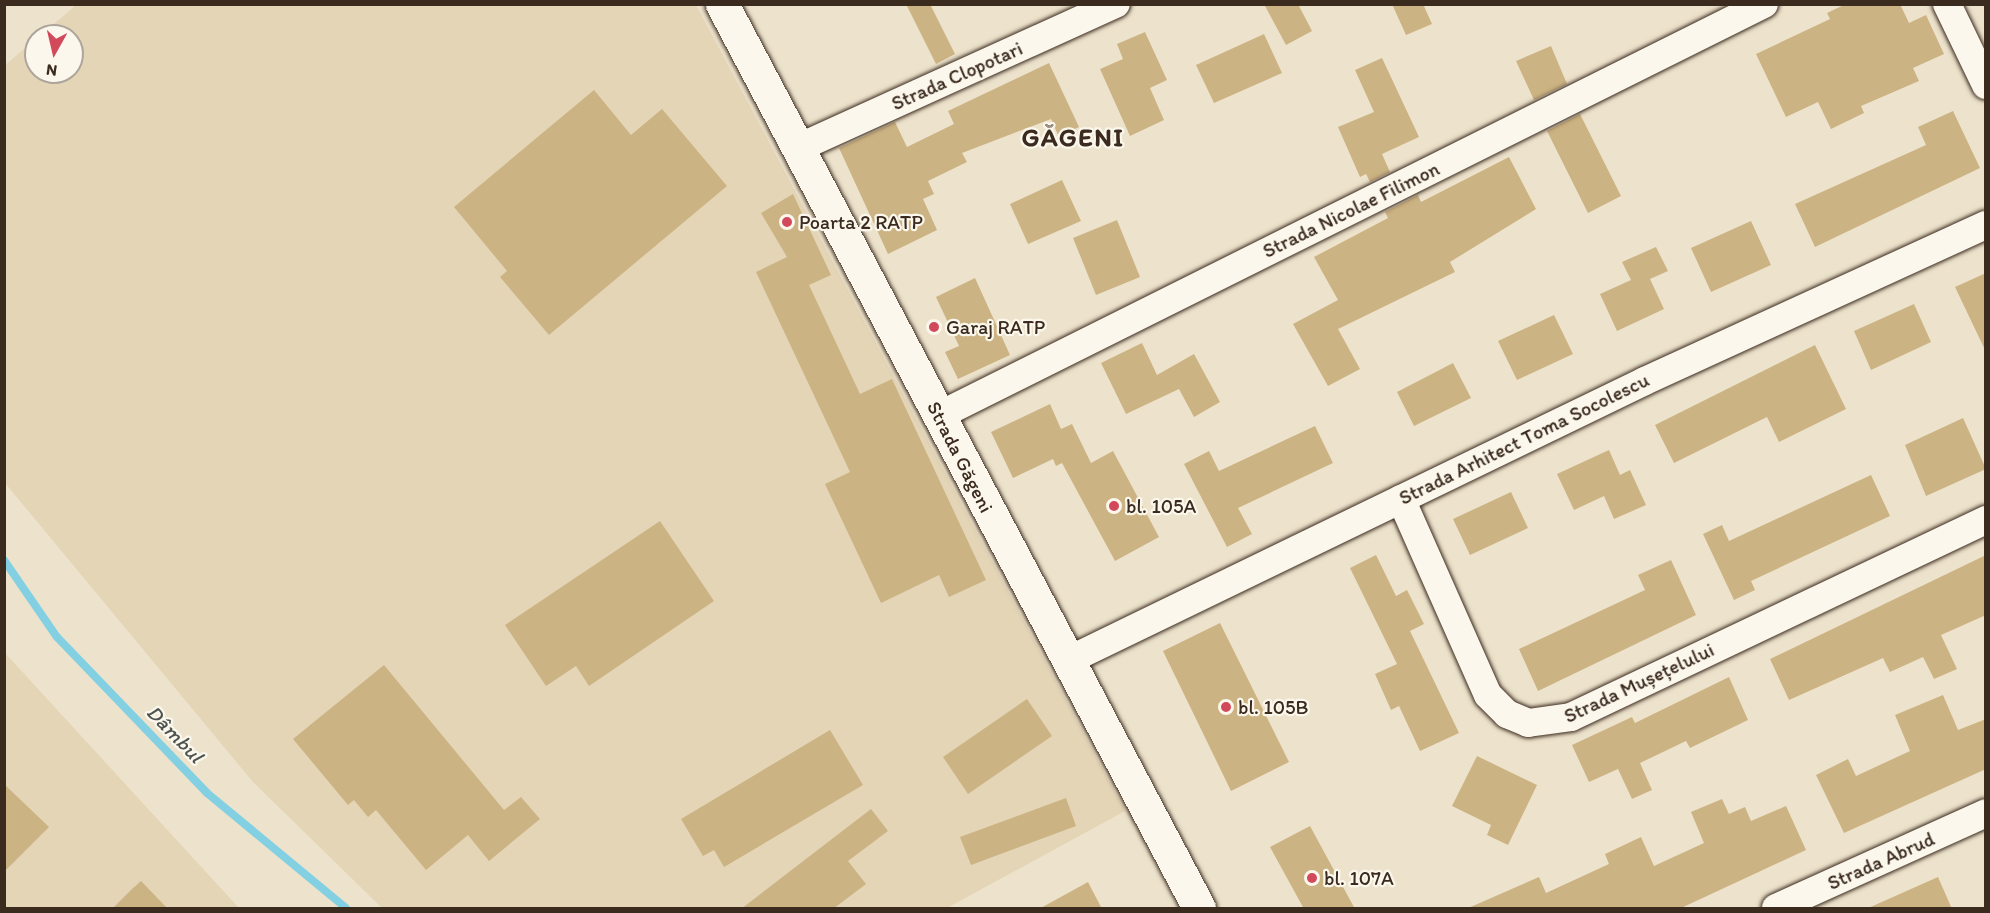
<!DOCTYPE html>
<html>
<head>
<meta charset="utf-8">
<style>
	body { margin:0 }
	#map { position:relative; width:1990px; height:913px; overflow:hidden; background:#ede3cc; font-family:Itim,sans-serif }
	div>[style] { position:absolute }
	.built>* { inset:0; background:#e3d5b6 }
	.stream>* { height:8px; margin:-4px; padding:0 4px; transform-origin:4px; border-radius:4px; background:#83d0e2 }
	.building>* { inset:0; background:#ccb383 }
	.roads { filter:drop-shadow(0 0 2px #3b2a1e) drop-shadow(0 0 2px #3b2a1e) }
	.minor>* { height:28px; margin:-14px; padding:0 14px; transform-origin:14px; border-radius:14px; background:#fbf7ec }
	.secondary>* { height:33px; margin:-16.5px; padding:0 16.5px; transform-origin:16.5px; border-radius:16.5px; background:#fbf7ec }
	.dots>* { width:16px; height:16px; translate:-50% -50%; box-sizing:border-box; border:3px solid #fbf7ec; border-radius:50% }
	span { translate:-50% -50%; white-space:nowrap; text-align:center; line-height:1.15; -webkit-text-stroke:4.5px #fbf7ec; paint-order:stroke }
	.street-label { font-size:20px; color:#3b2a1e }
	.poi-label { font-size:20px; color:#3b2a1e }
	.left { translate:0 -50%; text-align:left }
	.water-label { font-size:21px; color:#4d544f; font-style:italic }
	.district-label { font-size:26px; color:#3b2a1e; font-weight:700; letter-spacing:1.5px }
	.frame { position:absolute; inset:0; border:6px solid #3b2a1e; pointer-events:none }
	.north { position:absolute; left:24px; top:24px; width:60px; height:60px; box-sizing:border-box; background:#fbf7ec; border:2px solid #aea59a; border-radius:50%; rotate:188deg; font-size:16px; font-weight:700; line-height:24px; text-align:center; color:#3b2a1e }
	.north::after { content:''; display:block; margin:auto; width:21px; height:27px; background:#d1495b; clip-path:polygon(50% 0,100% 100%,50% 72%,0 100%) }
</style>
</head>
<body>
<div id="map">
	<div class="built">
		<i style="clip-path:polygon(76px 5px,696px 5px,1125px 811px,947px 908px,382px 908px,253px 782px,5px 483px,4px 66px,36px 39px,36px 72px,72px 72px,72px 36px,40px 36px)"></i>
		<i style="clip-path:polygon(5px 653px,239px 908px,5px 908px)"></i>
	</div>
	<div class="stream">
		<i style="left:4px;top:560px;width:93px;rotate:55.5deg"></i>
		<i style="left:57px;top:637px;width:216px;rotate:46.1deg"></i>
		<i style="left:207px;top:793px;width:180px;rotate:39.6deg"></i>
	</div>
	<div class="building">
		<i style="clip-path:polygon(906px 4px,930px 4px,955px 54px,936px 64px)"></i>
		<i style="clip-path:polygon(1264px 4px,1298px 4px,1312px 31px,1286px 45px)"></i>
		<i style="clip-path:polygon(1392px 4px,1423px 4px,1432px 24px,1406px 35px)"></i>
		<i style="clip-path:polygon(1846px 4px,1900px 4px,1909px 23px,1926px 15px,1944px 54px,1913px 68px,1919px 81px,1861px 106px,1864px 113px,1831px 129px,1818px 102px,1786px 117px,1756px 54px,1830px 19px,1827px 13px)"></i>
		<i style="clip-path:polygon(1145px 32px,1167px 80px,1150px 88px,1164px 120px,1130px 136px,1100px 69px,1123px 59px,1117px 44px)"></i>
		<i style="clip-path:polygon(1264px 34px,1282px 73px,1214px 103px,1196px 65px)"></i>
		<i style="clip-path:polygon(1551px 46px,1567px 84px,1534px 100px,1516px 61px)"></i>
		<i style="clip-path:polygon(1382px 58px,1419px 137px,1382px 154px,1390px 172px,1370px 182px,1366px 174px,1360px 177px,1338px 127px,1374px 112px,1355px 70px)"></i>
		<i style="clip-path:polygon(1049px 63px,1079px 127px,1059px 137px,1051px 119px,962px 153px,967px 162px,928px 181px,934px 194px,923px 199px,937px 230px,888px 254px,839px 148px,895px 122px,907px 147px,954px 124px,948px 111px)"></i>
		<i style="clip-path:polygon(594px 90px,631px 135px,662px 109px,727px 186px,549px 335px,500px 277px,507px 271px,454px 207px)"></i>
		<i style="clip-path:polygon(1953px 111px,1980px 168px,1815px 247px,1795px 204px,1926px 145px,1918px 127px)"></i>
		<i style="clip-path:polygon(1580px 114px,1621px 196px,1588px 213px,1547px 131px)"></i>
		<i style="clip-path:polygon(1509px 157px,1536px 209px,1450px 262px,1455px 272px,1338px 329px,1360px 369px,1328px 386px,1293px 324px,1338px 300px,1314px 257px,1388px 218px,1385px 212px,1418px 195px,1421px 202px)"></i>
		<i style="clip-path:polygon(1062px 180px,1081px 221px,1028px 244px,1010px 204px)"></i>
		<i style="clip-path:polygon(793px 194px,831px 275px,809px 285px,860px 394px,892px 379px,986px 580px,949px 597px,939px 575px,881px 603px,825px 484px,850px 472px,756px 272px,787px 257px,761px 213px)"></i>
		<i style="clip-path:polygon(1117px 220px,1140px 277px,1096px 295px,1073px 238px)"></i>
		<i style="clip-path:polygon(1751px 221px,1771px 265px,1711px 292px,1691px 248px)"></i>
		<i style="clip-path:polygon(1656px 247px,1668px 271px,1650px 279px,1664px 309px,1617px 331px,1600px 294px,1631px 280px,1622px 262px)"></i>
		<i style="clip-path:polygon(1986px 273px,1986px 352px,1955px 287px)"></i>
		<i style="clip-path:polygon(975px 278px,1010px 355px,958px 379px,945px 352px,959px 346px,936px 297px)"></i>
		<i style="clip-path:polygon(1914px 304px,1931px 342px,1871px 370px,1854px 331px)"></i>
		<i style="clip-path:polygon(1554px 315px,1573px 354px,1517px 380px,1498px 341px)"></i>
		<i style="clip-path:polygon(1142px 343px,1157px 375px,1194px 354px,1220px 402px,1194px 417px,1179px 389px,1126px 414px,1101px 363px)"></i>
		<i style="clip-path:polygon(1815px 345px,1846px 409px,1779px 442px,1767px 417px,1674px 463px,1655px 425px)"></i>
		<i style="clip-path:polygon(1453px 363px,1471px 398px,1414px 426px,1397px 392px)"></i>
		<i style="clip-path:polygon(1050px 404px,1061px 429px,1072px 424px,1091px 463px,1113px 451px,1159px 537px,1115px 561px,1062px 463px,1056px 466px,1053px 459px,1013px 478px,991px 432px)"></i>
		<i style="clip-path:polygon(1963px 418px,1986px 469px,1926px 496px,1905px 445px)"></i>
		<i style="clip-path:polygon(1315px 426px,1333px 463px,1238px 508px,1252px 534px,1227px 547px,1184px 464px,1209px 451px,1219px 471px)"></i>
		<i style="clip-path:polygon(1609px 450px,1620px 475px,1630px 470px,1646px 505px,1614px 519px,1604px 496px,1574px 510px,1557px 474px)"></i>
		<i style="clip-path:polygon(1871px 475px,1890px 516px,1751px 581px,1755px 590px,1734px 600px,1703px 534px,1722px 525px,1729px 541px)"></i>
		<i style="clip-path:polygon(1511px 492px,1528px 528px,1470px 555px,1453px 519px)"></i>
		<i style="clip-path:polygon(660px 521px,714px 601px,589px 686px,576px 666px,546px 686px,505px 625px)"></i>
		<i style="clip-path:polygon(1376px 555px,1396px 596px,1407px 590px,1424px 624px,1410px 631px,1459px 733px,1420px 751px,1399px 706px,1391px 710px,1375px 674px,1397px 664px,1350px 568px)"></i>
		<i style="clip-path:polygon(1986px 555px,1986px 615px,1941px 635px,1957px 669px,1934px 679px,1923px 657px,1890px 672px,1883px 658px,1789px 700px,1770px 659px)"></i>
		<i style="clip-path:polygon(1671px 560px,1696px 615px,1538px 691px,1519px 649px,1645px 590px,1638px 575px)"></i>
		<i style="clip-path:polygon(1220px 623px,1289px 762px,1231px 791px,1163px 651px)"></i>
		<i style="clip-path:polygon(384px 665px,504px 810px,521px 797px,540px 819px,489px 861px,468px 835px,426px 870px,376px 810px,368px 817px,354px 800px,348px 805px,293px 739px)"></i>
		<i style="clip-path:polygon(1729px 677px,1748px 720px,1690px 748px,1686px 741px,1640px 763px,1652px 790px,1632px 799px,1618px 769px,1589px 782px,1572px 745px,1632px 717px,1635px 723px)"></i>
		<i style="clip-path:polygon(1943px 695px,1958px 730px,1986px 719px,1986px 769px,1844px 833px,1816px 775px,1848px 759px,1856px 776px,1910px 751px,1895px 715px)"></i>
		<i style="clip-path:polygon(1027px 699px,1052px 736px,968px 794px,943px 757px)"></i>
		<i style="clip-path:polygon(830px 730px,863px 785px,724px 867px,714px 850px,703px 856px,681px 819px)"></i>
		<i style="clip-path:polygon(1477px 756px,1537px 785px,1508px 845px,1487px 835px,1491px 825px,1452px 806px)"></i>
		<i style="clip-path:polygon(4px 784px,49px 827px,4px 872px)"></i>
		<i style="clip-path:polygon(1066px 798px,1076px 826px,971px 865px,960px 837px)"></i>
		<i style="clip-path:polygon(1722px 799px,1729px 814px,1745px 807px,1751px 821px,1786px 806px,1806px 850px,1679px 909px,1466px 909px,1539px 877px,1546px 893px,1609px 864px,1605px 854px,1641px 837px,1654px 866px,1704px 843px,1691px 812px)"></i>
		<i style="clip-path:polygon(871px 809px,888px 831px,848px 861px,866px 884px,833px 909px,741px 909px)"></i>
		<i style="clip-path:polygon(1310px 826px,1355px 909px,1304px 909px,1270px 847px)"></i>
		<i style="clip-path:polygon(1938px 877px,1952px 909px,1866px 909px)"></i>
		<i style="clip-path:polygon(141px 881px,168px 909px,112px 909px,131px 890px)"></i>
		<i style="clip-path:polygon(1088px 882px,1102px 909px,1039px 909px)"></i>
	</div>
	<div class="roads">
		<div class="minor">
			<i style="left:1947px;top:4px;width:90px;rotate:64.3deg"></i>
			<i style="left:798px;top:148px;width:349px;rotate:-24.4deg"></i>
			<i style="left:938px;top:416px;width:923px;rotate:-26.51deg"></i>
			<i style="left:1401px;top:499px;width:214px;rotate:66.1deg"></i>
			<i style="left:1488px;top:695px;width:27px;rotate:45deg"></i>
			<i style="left:1507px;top:714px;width:23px;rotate:23deg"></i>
			<i style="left:1528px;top:723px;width:43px;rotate:-7.9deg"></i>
			<i style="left:1571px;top:717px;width:459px;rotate:-25.4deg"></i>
			<i style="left:1067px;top:661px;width:642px;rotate:-25.85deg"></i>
			<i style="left:1645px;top:381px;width:375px;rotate:-24.6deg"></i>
			<i style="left:1776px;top:908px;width:230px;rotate:-24.3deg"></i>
		</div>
		<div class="secondary">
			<i style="left:722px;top:4px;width:1022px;rotate:62.18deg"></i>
		</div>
	</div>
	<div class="dots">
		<i style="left:787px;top:222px;background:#d1495b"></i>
		<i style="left:934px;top:327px;background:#d1495b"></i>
		<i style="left:1114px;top:506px;background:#d1495b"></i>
		<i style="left:1226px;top:707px;background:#d1495b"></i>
		<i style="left:1312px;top:878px;background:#d1495b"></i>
	</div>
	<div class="street-label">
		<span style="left:957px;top:76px;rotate:-24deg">Strada Clopotari</span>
		<span style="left:1351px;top:210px;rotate:-26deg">Strada Nicolae Filimon</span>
		<span style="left:1524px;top:439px;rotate:-26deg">Strada Arhitect Toma Socolescu</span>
		<span style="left:960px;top:457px;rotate:63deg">Strada Găgeni</span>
		<span style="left:1639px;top:683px;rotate:-25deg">Strada Mușețelului</span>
		<span style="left:1881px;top:861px;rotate:-24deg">Strada Abrud</span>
	</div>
	<div class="poi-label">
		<span class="left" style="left:799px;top:222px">Poarta 2 RATP</span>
		<span class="left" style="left:946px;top:327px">Garaj RATP</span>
		<span class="left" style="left:1126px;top:506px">bl. 105A</span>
		<span class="left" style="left:1238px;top:707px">bl. 105B</span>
		<span class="left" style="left:1324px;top:878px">bl. 107A</span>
	</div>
	<div class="water-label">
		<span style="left:175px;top:734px;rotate:46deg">Dâmbul</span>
	</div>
	<div class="district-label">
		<span style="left:1073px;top:138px">GĂGENI</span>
	</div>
	<div class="frame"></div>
	<div class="north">N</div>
</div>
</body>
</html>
